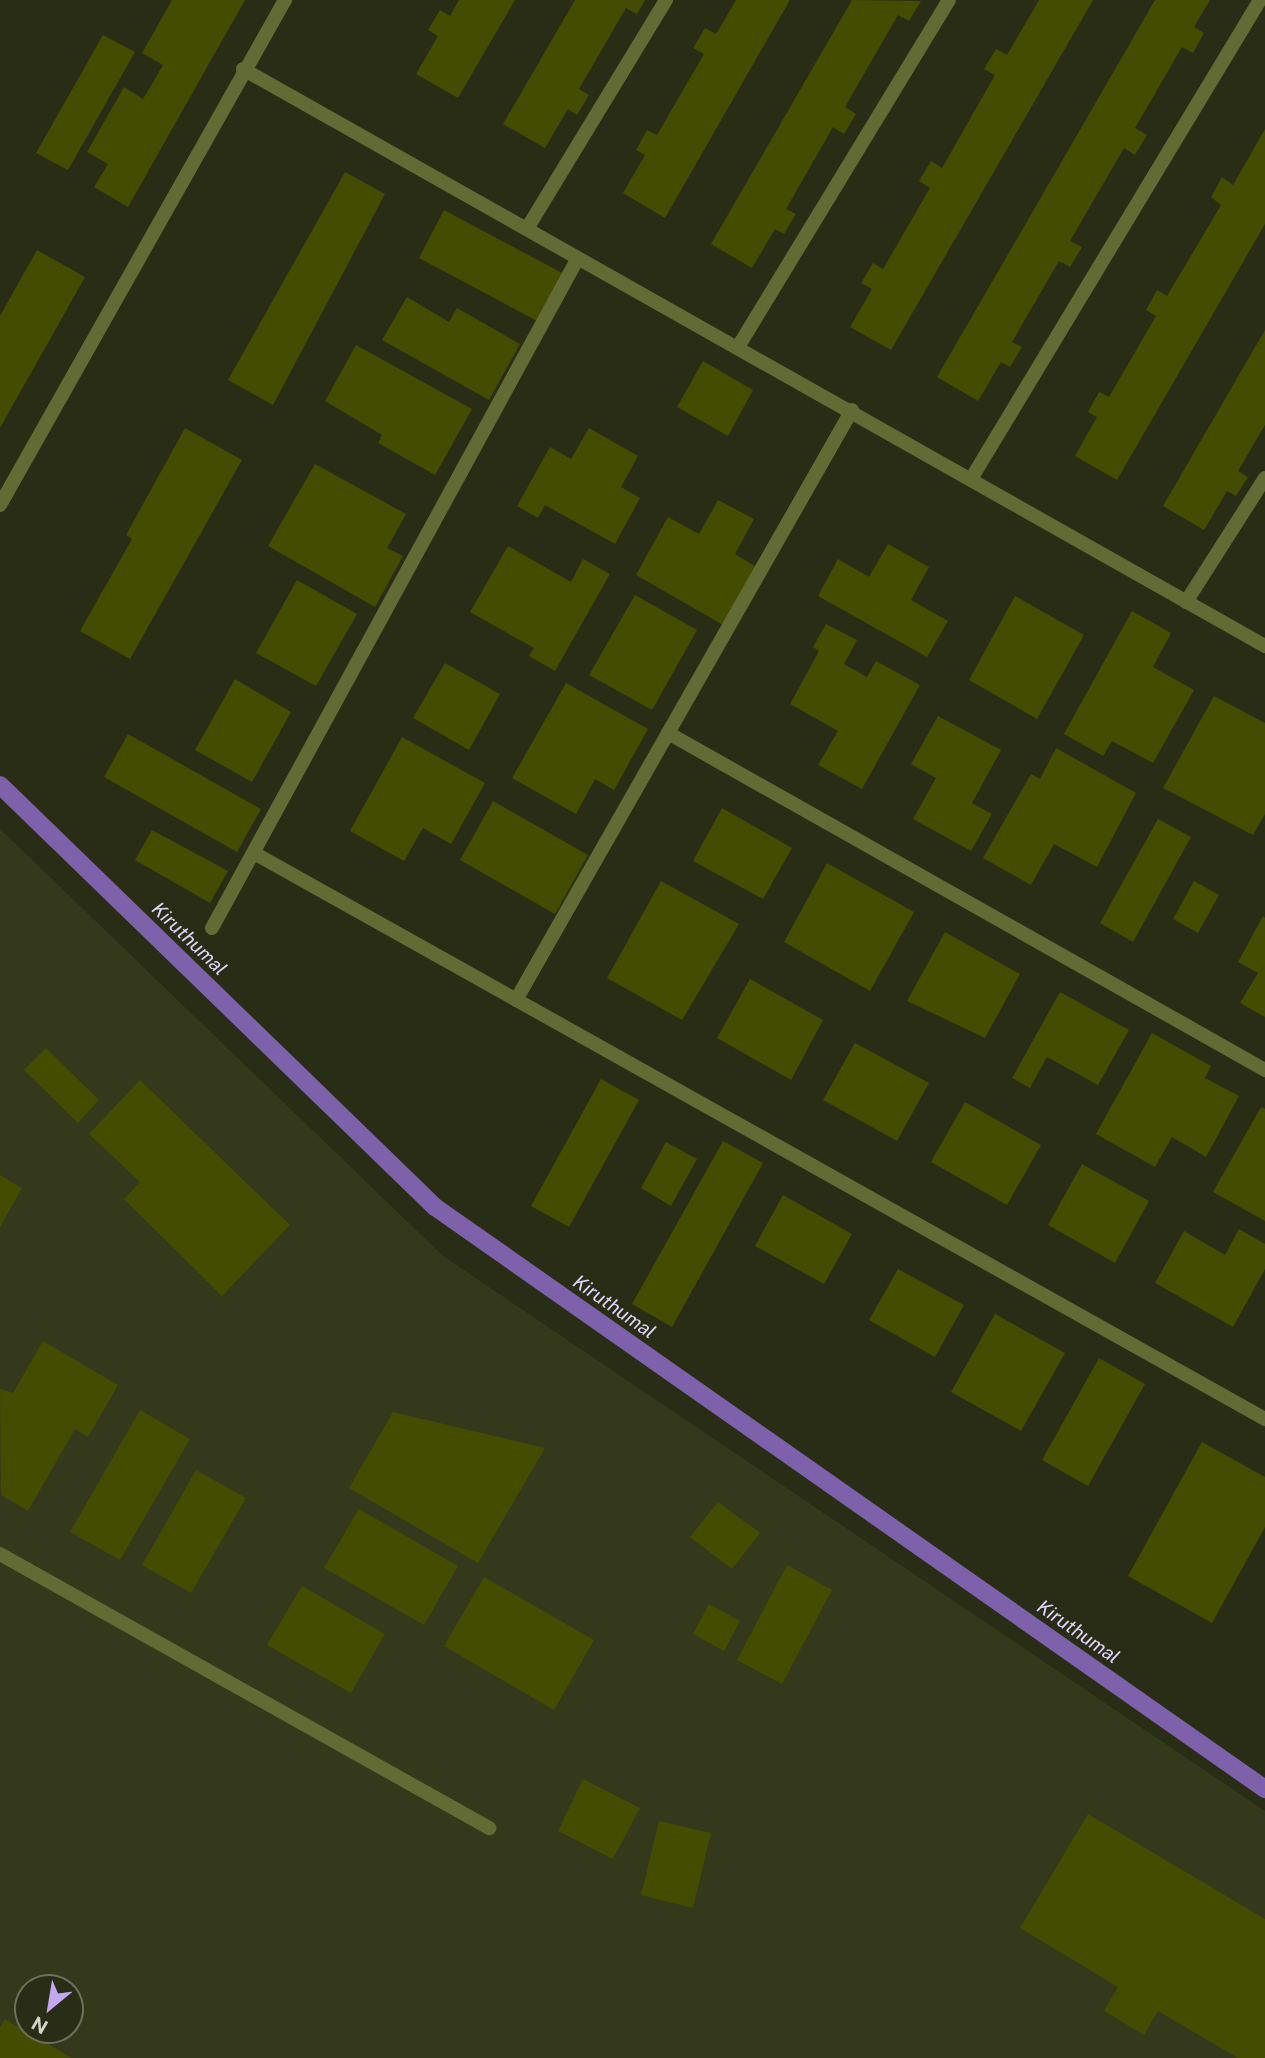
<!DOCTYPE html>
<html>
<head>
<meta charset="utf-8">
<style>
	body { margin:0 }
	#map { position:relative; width:1265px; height:2058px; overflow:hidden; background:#292d15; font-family:"Public Sans",sans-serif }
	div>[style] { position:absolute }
	.built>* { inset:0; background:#35391c }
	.stream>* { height:18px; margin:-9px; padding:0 9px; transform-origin:9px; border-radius:9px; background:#7d61ab }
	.building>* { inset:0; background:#434c00 }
	.street>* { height:14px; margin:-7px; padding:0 7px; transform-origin:7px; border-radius:7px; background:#626b33 }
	span { translate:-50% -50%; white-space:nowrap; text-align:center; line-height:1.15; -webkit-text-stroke:5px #292d15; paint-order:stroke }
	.water-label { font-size:19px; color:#e2d4fd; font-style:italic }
	.north { position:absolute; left:14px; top:1974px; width:70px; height:70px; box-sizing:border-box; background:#292d15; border:2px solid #6d705c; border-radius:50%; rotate:210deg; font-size:19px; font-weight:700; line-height:28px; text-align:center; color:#d2d5c7 }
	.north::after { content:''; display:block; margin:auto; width:24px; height:32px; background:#c2a7f2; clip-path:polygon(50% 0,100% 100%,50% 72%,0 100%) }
</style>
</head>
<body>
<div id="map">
	<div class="built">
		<i style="clip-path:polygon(evenodd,0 829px,443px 1256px,1265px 1811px,1265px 2058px,0 2058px,0 829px,28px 1988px,70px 1988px,70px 2030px,28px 2030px,28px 1988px)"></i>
	</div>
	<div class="stream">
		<i style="left:0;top:785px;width:606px;rotate:44.13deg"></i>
		<i style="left:435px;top:1207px;width:1014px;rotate:35.04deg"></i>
	</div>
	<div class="building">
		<i style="clip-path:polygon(172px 0,245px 0,128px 207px,94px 187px,108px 164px,87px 152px,124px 87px,143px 99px,163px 65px,142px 53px)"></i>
		<i style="clip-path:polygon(459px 0,515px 0,458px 98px,416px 74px,438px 36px,428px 30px,440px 10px,450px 16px)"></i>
		<i style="clip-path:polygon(575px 0,645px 0,637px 14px,626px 8px,579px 89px,589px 95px,577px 115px,568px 109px,545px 148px,503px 124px)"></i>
		<i style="clip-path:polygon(736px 0,790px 0,665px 218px,623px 193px,645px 155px,636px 150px,647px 130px,657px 135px,704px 54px,693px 48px,705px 28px,716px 34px)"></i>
		<i style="clip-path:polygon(852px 0,921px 1px,909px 21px,898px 15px,845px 107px,856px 114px,844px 134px,833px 127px,786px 209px,796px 214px,784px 234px,775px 229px,752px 268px,711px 244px)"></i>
		<i style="clip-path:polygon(1039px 0,1093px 0,891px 350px,850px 327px,872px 289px,861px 283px,873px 263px,883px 269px,930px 188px,919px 181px,931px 161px,942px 168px,995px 75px,984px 69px,996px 49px,1007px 55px)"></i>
		<i style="clip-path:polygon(1155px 0,1210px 0,1194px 27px,1204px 33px,1193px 53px,1182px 47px,1135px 128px,1147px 135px,1135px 155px,1124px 148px,1070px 241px,1082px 247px,1070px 267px,1059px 261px,1012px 342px,1022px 347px,1010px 367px,1001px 362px,978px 401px,937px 377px)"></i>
		<i style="clip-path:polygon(103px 35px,135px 52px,68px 170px,36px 153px)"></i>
		<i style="clip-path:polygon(1265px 129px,1265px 224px,1117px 480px,1075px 456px,1097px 417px,1088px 412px,1099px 392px,1109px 397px,1156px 316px,1146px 310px,1157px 290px,1167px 296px,1221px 205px,1211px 197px,1222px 177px,1233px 185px)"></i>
		<i style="clip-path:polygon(345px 172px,385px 194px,273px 405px,228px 380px)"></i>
		<i style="clip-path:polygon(444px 210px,566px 275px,541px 323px,419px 258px)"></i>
		<i style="clip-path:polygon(37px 250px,85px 277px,0 428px,0 316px)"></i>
		<i style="clip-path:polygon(407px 297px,449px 322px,457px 308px,520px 344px,489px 400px,382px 340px)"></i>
		<i style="clip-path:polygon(1265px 330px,1265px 425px,1238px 471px,1248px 477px,1236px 496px,1227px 491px,1204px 530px,1163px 506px)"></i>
		<i style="clip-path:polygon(356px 345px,472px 409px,435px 475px,378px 443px,382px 435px,325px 401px)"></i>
		<i style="clip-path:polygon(703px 361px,753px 390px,728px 436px,677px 407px)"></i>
		<i style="clip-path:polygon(185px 428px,242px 460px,130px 659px,80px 631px,132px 539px,126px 535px)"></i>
		<i style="clip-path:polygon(589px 428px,638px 456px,621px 487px,640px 498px,615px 544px,545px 505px,538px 518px,517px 506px,550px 447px,571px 459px)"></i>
		<i style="clip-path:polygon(315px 464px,406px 514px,387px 548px,403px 556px,375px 607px,268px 546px)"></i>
		<i style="clip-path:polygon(718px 500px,754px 519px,735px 554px,758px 568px,725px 626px,636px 575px,668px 517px,699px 534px)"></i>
		<i style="clip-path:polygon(888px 544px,929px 567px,911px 600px,948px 621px,927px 657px,818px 596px,838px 559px,869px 577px)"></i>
		<i style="clip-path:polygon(508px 546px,571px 582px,583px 559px,610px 574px,555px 671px,529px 656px,534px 648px,470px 612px)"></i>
		<i style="clip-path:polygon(297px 580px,357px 614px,316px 686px,256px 653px)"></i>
		<i style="clip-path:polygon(635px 595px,697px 630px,652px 710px,589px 675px)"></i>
		<i style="clip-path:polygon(1015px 596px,1084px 635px,1037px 719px,969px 680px)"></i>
		<i style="clip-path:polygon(1132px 611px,1171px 633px,1153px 667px,1194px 690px,1153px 763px,1112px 741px,1103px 756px,1064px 734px)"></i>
		<i style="clip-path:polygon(826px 624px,857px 640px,844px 664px,867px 677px,876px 661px,920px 685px,862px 789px,818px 765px,838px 731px,790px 704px,819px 651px,813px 647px)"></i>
		<i style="clip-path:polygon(445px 663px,500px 694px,469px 750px,413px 718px)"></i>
		<i style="clip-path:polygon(235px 679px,291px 712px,252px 782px,195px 750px)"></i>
		<i style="clip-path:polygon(566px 683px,648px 729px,614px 790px,595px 779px,576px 814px,512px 778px)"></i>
		<i style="clip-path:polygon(1214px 696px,1265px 723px,1265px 814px,1253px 835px,1163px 788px)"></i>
		<i style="clip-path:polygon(938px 716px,1001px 750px,972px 803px,992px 814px,971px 851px,913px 819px,936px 778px,911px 764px)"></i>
		<i style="clip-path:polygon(128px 734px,261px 809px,237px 852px,104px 777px)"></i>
		<i style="clip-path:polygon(402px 737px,485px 783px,451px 844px,423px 828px,404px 861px,350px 831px)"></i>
		<i style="clip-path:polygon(1056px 748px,1136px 793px,1097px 867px,1054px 844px,1031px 885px,983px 858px,1031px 774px,1040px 779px)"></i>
		<i style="clip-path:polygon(493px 801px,588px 855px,555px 914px,460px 860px)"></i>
		<i style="clip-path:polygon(722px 808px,792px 848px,763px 899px,693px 861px)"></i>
		<i style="clip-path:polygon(1158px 819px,1191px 837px,1133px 942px,1100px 923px)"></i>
		<i style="clip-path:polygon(152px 830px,228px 871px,210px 903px,135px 860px)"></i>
		<i style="clip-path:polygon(827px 863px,914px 912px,870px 991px,784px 942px)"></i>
		<i style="clip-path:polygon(661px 881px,739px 924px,682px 1020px,607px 978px)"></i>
		<i style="clip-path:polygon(1194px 881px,1219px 895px,1198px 933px,1173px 919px)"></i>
		<i style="clip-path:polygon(1263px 916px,1265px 918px,1265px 1017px,1240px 1003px,1258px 973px,1238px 962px)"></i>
		<i style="clip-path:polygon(945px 932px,1020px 974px,985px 1038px,907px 1001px)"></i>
		<i style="clip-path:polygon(750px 979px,823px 1020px,791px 1080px,717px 1038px)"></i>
		<i style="clip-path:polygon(1060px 992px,1129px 1030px,1098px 1085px,1047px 1057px,1030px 1088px,1012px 1078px)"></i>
		<i style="clip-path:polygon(1152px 1033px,1211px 1066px,1205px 1078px,1239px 1096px,1206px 1157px,1172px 1137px,1155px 1167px,1096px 1134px)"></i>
		<i style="clip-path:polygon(855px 1043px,929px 1083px,897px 1141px,823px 1100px)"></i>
		<i style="clip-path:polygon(46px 1048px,99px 1100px,78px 1123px,24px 1070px)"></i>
		<i style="clip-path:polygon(601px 1079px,639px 1100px,569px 1227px,531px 1206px)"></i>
		<i style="clip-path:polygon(140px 1080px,290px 1225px,222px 1296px,124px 1199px,140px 1182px,89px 1134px)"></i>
		<i style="clip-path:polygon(965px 1102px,1041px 1145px,1007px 1205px,931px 1162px)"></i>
		<i style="clip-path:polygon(1261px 1107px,1265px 1109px,1265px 1221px,1213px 1192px)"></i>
		<i style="clip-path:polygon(723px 1141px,763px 1163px,672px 1327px,632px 1304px)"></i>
		<i style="clip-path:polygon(666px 1142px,697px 1159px,671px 1206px,641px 1188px)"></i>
		<i style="clip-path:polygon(1082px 1164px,1149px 1201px,1115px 1263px,1048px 1225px)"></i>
		<i style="clip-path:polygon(0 1175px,22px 1188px,0 1227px)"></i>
		<i style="clip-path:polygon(783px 1195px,852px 1234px,824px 1284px,755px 1246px)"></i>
		<i style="clip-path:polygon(1239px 1229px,1265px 1244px,1265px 1269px,1233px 1327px,1155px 1283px,1184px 1231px,1225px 1255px)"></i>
		<i style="clip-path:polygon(898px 1269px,964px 1305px,935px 1357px,869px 1320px)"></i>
		<i style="clip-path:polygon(995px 1314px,1065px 1353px,1021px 1431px,951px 1392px)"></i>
		<i style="clip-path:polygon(43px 1341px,118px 1385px,88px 1437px,75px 1429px,28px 1511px,1px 1495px,0 1389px,13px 1393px)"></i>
		<i style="clip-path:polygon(1099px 1358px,1145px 1384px,1088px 1486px,1042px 1460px)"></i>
		<i style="clip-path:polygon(140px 1410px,190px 1439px,120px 1560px,70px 1532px)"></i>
		<i style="clip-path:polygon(393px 1412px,545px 1448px,478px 1563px,349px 1488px)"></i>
		<i style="clip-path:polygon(1202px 1442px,1265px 1477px,1265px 1527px,1212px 1623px,1128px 1576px)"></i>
		<i style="clip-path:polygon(196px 1470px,246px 1498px,191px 1593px,142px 1565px)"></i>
		<i style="clip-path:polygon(718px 1502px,760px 1533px,732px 1569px,690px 1537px)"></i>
		<i style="clip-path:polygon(359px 1509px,458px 1566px,424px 1625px,324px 1568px)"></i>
		<i style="clip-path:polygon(787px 1565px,832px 1590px,782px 1684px,737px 1660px)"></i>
		<i style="clip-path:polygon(484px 1577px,594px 1640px,554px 1710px,444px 1646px)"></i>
		<i style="clip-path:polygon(302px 1586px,385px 1634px,351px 1693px,267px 1645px)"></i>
		<i style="clip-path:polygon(709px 1604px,740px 1621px,724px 1651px,693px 1634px)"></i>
		<i style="clip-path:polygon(583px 1779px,640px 1808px,613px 1859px,558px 1831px)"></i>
		<i style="clip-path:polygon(1088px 1814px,1265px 1919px,1265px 2058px,1238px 2058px,1158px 2011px,1144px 2035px,1104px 2011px,1118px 1987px,1020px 1928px)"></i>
		<i style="clip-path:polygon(659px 1821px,711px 1833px,693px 1908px,641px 1895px)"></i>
		<i style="clip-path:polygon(5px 2019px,72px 2058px,0 2058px,0 2027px)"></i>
	</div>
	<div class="street">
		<i style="left:243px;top:69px;width:1174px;rotate:29.45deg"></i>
		<i style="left:528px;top:227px;width:266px;rotate:-58.7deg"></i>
		<i style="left:738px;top:347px;width:406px;rotate:-58.7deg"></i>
		<i style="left:971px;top:479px;width:559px;rotate:-58.9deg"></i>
		<i style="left:0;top:505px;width:580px;rotate:-60.56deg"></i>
		<i style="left:1186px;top:602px;width:147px;rotate:-57.5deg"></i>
		<i style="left:668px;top:733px;width:686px;rotate:29.44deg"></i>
		<i style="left:254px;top:853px;width:1159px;rotate:29.24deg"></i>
		<i style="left:212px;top:928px;width:763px;rotate:-61.35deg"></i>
		<i style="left:516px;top:1000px;width:679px;rotate:-60.34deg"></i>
		<i style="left:0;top:1554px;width:561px;rotate:29.26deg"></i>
	</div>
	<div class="water-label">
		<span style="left:189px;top:939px;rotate:44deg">Kiruthumal</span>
		<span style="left:614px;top:1307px;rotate:35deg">Kiruthumal</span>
		<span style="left:1078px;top:1632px;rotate:35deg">Kiruthumal</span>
	</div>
	<div class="north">N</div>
</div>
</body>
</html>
